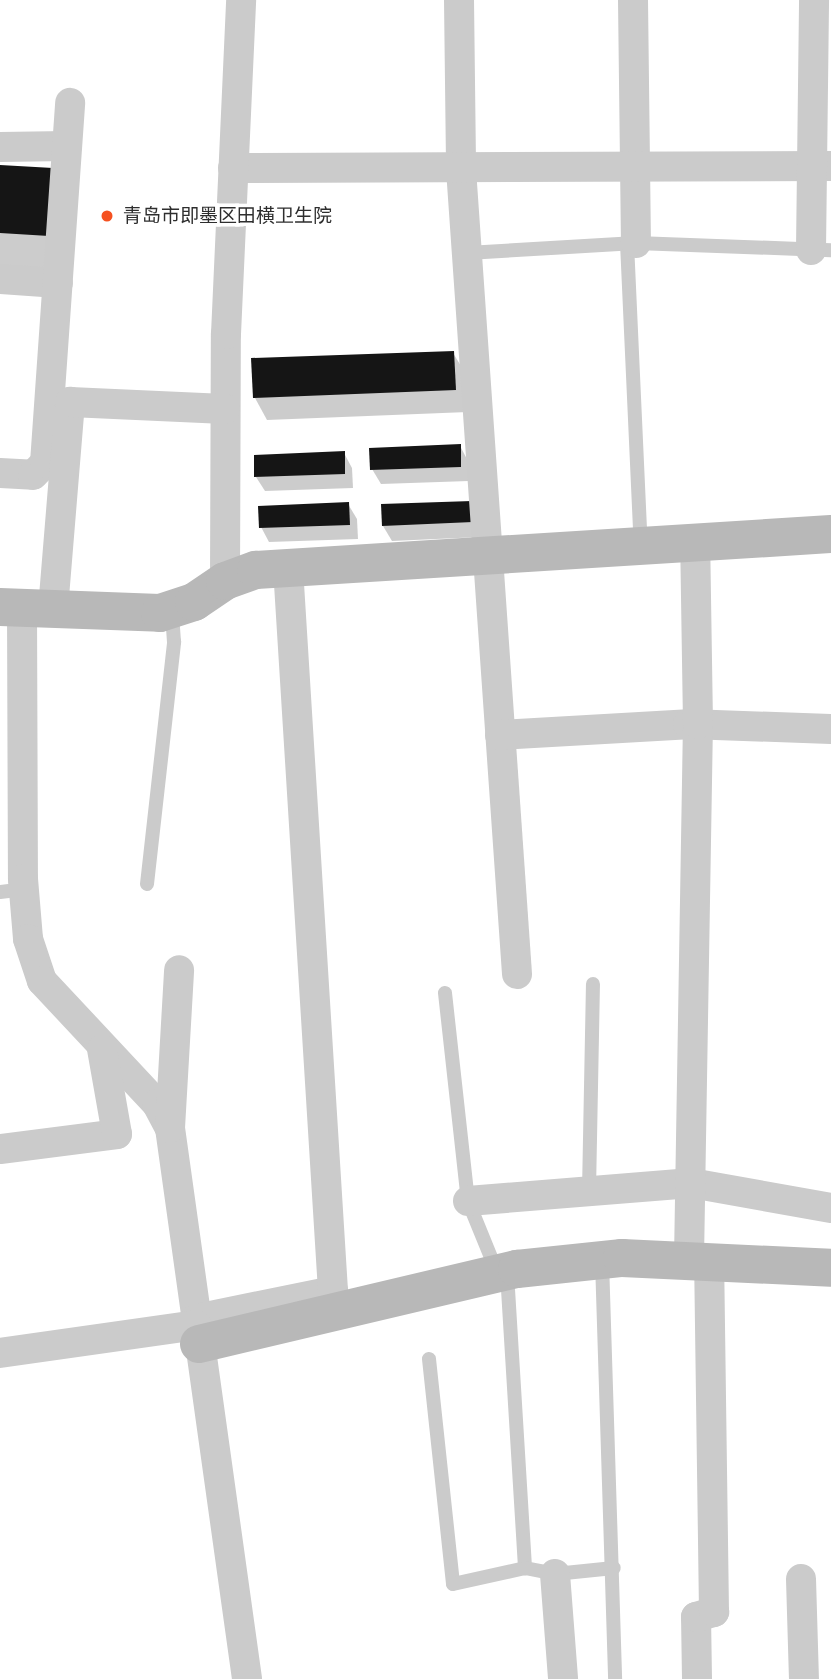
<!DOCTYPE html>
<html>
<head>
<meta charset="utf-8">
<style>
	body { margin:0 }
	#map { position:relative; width:831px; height:1679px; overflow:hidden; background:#fff; font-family:"Roboto Condensed","Noto Sans SC",sans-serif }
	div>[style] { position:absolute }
	.shadow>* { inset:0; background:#0003 }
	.building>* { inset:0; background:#151515 }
	.lane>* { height:14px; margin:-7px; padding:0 7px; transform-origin:7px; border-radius:7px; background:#cbcbcb }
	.street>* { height:30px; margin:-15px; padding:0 15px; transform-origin:15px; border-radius:15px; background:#cbcbcb }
	.secondary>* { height:38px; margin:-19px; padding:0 19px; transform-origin:19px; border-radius:19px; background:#b8b8b8 }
	.dots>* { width:19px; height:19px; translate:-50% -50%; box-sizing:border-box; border:4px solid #fff; border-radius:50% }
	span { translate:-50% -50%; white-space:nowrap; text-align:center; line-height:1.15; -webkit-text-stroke:7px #fff; paint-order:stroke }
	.poi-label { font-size:19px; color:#2e2e2e }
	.left { translate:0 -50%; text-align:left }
</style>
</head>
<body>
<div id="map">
	<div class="shadow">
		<i style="clip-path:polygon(0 166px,52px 169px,70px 273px,0 269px)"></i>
		<i style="clip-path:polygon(453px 353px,466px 374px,468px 412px,267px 420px,255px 398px)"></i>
		<i style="clip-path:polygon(460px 446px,468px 461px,469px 481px,381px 484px,372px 469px)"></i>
		<i style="clip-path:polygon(344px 453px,352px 468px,353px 488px,265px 491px,256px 477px)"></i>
		<i style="clip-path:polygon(471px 503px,480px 537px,392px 541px,383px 526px)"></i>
		<i style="clip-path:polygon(348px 504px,357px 519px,358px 539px,269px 542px,261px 527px)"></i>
	</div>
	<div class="building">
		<i style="clip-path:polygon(0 165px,53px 168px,49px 236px,0 233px)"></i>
		<i style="clip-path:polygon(454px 351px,456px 390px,253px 398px,251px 358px)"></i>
		<i style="clip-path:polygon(461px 444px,461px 467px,370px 470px,369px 448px)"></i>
		<i style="clip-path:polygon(345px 451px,345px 474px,254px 477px,254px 455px)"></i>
		<i style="clip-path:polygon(472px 501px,473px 522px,382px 526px,381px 504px)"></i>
		<i style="clip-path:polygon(349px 502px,350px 525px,259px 528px,258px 506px)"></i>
	</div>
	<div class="lane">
		<i style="left:627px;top:243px;width:303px;rotate:87.4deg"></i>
		<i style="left:467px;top:253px;width:169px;rotate:-3.4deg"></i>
		<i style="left:636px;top:243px;width:195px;rotate:2.1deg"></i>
		<i style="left:147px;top:884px;width:244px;rotate:-83.6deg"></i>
		<i style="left:174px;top:642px;width:31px;rotate:-94deg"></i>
		<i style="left:0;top:892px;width:23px;rotate:-7deg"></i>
		<i style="left:445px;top:993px;width:209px;rotate:83.7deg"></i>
		<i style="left:468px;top:1201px;width:77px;rotate:67.8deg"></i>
		<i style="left:589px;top:1191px;width:207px;rotate:-88.9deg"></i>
		<i style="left:602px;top:1261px;width:418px;rotate:88.2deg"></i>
		<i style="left:507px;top:1273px;width:296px;rotate:86.5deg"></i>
		<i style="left:429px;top:1359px;width:226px;rotate:83.9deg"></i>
		<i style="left:453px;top:1584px;width:74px;rotate:-12.5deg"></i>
		<i style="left:525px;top:1568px;width:31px;rotate:11deg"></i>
		<i style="left:555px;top:1574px;width:59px;rotate:-5.8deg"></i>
	</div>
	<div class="street">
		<i style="left:459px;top:0;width:169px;rotate:89.3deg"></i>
		<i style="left:461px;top:169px;width:807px;rotate:86.02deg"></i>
		<i style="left:633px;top:0;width:243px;rotate:89.3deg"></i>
		<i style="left:0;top:147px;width:67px;rotate:-0.9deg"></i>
		<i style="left:233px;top:168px;width:598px;rotate:-0.19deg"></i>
		<i style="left:811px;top:250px;width:250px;rotate:-89.3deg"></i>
		<i style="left:0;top:279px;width:58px;rotate:3.9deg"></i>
		<i style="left:0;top:473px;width:33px;rotate:3deg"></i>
		<i style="left:33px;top:475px;width:17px;rotate:-45deg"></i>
		<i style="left:45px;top:463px;width:361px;rotate:-86deg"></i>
		<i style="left:225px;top:581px;width:247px;rotate:-89.8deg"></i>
		<i style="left:226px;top:334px;width:334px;rotate:-87.4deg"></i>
		<i style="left:22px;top:608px;width:271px;rotate:89.8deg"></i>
		<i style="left:23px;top:879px;width:60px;rotate:85.2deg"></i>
		<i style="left:28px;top:939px;width:44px;rotate:71.6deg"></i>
		<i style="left:42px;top:981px;width:168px;rotate:46.9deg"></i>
		<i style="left:157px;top:1104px;width:27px;rotate:62deg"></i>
		<i style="left:170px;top:1128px;width:556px;rotate:82.04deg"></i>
		<i style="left:53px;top:609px;width:208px;rotate:-85.3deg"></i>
		<i style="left:70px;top:402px;width:155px;rotate:2.6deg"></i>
		<i style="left:500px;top:735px;width:188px;rotate:-3.3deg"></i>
		<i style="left:688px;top:724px;width:143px;rotate:2deg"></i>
		<i style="left:170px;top:1128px;width:158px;rotate:-86.7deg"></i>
		<i style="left:0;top:1149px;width:118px;rotate:-7.3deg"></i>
		<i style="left:117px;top:1134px;width:86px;rotate:-100deg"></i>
		<i style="left:468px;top:1201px;width:224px;rotate:-4.6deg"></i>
		<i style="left:691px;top:1183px;width:142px;rotate:10.1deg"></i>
		<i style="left:689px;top:1259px;width:535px;rotate:-89.04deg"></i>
		<i style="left:698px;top:724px;width:181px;rotate:-90.9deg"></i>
		<i style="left:196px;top:1319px;width:140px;rotate:-11.6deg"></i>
		<i style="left:333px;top:1291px;width:724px;rotate:-93.56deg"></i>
		<i style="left:0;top:1353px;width:198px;rotate:-8.1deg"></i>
		<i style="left:555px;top:1574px;width:105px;rotate:85.6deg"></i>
		<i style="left:801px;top:1579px;width:100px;rotate:88.3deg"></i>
		<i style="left:697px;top:1679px;width:62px;rotate:-90.9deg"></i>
		<i style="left:696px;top:1617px;width:19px;rotate:-16deg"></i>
		<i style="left:714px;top:1612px;width:353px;rotate:-90.8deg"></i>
	</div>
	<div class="secondary">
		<i style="left:0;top:607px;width:160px;rotate:2.1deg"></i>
		<i style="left:160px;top:613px;width:36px;rotate:-18deg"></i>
		<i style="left:194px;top:602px;width:37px;rotate:-34deg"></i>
		<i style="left:225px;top:581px;width:33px;rotate:-20deg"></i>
		<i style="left:256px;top:570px;width:576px;rotate:-3.58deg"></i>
		<i style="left:199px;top:1344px;width:327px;rotate:-13.3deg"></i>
		<i style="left:517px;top:1269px;width:106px;rotate:-6deg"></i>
		<i style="left:622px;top:1258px;width:209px;rotate:2.7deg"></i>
	</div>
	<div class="dots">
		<i style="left:107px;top:216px;background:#f55120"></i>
	</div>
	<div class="poi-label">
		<span class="left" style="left:123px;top:216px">青岛市即墨区田横卫生院</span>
	</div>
</div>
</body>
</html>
